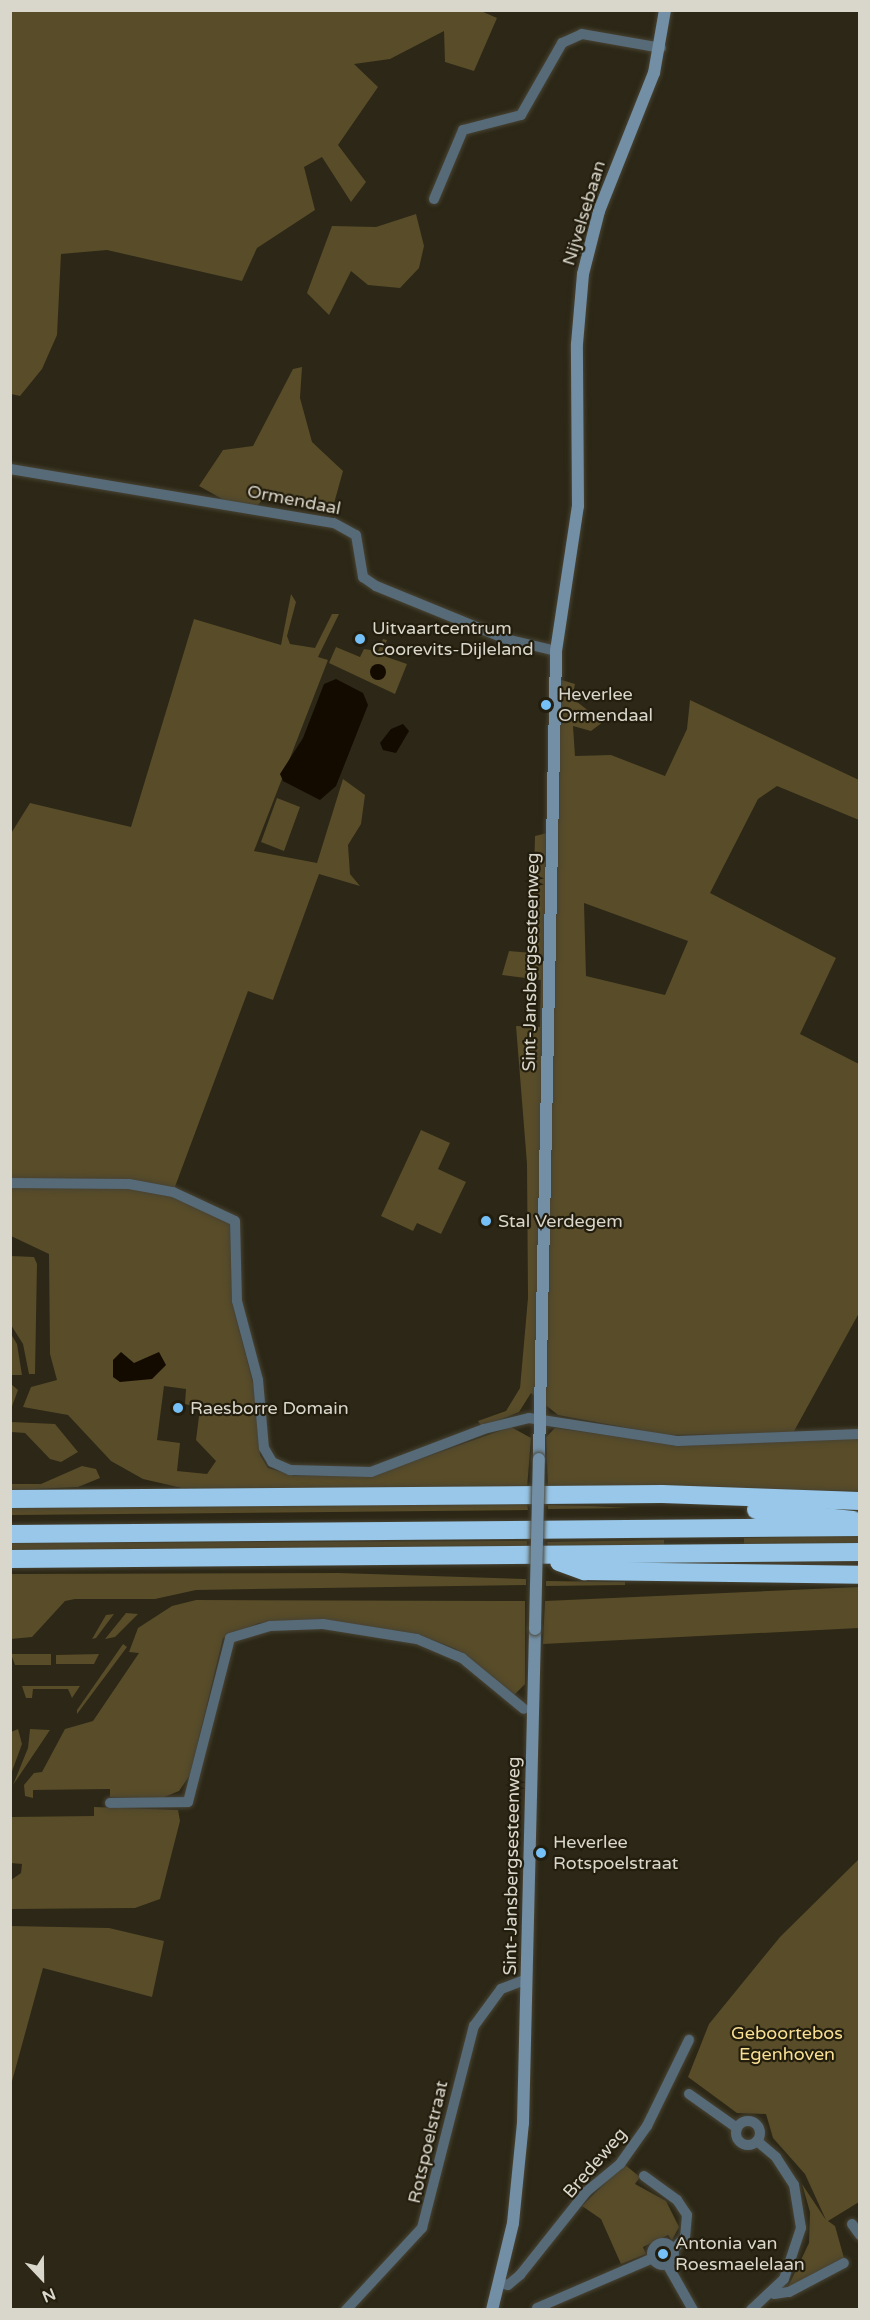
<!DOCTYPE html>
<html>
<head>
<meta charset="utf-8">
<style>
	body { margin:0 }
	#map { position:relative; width:870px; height:2320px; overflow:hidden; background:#2c2716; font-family:"Varela Round",sans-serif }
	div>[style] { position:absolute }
	.green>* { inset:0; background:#584c29 }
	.water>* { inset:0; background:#130b00 }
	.round { border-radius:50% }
	.roads { filter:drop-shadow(0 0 2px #484333) drop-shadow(0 0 2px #484333) }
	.minor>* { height:10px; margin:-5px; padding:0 5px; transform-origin:5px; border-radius:5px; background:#576a78 }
	.minor>.ring { margin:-5px; padding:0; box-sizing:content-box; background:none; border:10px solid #576a78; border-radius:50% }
	.secondary>* { height:12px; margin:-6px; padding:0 6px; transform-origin:6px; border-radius:6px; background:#728fa5 }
	.motorway>* { height:18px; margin:-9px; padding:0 9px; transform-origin:9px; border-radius:9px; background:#98c7e9 }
	.bridges { filter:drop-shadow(0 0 2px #484333) drop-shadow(0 0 2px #484333) }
	.secondary-bridge>* { height:12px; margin:-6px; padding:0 6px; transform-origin:6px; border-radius:6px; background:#728fa5 }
	.dots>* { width:16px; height:16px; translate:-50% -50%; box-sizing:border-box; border:3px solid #231d0d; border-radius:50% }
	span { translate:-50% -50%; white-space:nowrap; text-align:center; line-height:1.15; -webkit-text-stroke:4.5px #231d0d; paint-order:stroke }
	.street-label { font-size:18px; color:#d9d6cb }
	.poi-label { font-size:18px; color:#d9d6cb }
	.left { translate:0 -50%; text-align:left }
	.park-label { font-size:18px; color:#f9df93 }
	.frame { position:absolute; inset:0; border:12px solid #d9d6cb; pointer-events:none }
	.north { position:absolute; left:12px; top:2248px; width:60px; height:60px; -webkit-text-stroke:4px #231d0d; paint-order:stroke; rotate:158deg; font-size:16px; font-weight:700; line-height:24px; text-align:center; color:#d9d6cb }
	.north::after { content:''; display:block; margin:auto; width:21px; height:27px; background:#d9d6cb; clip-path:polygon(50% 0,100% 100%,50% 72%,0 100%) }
</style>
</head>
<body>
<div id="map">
	<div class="green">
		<i style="clip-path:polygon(481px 11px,497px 18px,474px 71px,445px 62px,444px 31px,390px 59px,354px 64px,378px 87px,338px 145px,366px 182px,351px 202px,322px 157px,304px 167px,315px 210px,257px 248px,242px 281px,107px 250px,61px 254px,57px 335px,42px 369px,20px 396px,11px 394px,11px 11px)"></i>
		<i style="clip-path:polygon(416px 214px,424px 246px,419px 268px,400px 288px,368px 285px,351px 271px,329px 315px,307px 293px,332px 226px,376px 227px)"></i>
		<i style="clip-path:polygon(302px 367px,300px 398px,312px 442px,343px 471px,333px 507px,305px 506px,268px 494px,254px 509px,233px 505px,199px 486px,223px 450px,253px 446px,293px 369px)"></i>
		<i style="clip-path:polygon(evenodd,291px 594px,296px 602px,287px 636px,290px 644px,315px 648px,332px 614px,339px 614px,318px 657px,328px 660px,254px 851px,317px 863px,343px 779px,365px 795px,361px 824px,348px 845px,350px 874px,360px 886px,319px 874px,273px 1000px,248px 991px,173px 1192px,230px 1222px,232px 1302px,254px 1387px,260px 1455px,268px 1468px,295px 1476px,372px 1476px,511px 1427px,531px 1438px,527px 1488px,182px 1488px,143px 1479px,111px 1461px,68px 1415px,23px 1407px,31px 1387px,57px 1380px,50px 1354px,49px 1254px,11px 1236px,10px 835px,30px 803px,131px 827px,194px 619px,281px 645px,291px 594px,164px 1386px,186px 1389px,185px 1404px,200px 1408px,196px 1440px,216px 1461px,207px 1474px,177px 1471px,180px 1443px,157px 1440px,164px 1386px)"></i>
		<i style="clip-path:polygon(383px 639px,387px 640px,381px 655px,407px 664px,395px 694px,329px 663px,336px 647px,360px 657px,364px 649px,378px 651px)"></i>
		<i style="clip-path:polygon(evenodd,555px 678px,575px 684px,572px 698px,603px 722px,591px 731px,573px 726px,575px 756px,611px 755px,665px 776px,687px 729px,690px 700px,859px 780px,859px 820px,777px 786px,758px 799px,710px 893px,836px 958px,800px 1034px,859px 1064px,859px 1313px,793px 1433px,666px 1435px,558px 1415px,531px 1393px,519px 1412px,482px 1427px,478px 1421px,506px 1411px,520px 1388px,528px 1298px,527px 1164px,516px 1026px,540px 1027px,541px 980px,502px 975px,509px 951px,532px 953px,535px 836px,551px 832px,555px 678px,584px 903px,688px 941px,665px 995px,586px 976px,584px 903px)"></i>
		<i style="clip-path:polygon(277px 798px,300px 807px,284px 851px,261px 842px)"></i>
		<i style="clip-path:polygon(421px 1130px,450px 1143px,438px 1169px,466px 1182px,441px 1234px,417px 1223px,413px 1231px,381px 1216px)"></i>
		<i style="clip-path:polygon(11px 1256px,34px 1257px,37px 1264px,35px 1374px,29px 1374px,23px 1344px,11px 1325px)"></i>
		<i style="clip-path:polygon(11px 1334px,17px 1344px,22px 1375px,11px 1375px)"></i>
		<i style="clip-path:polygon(11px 1384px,18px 1390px,11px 1409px,10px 1384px)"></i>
		<i style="clip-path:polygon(11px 1422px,55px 1424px,78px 1452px,61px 1462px,50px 1459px,25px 1433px,11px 1432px)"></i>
		<i style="clip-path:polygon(555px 1428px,636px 1439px,859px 1437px,859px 1491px,548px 1488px,546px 1437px)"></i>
		<i style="clip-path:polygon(82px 1466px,96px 1469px,100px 1478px,78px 1487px,11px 1490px,10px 1484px,41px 1484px)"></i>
		<i style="clip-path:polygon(527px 1503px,528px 1510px,11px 1515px,10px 1506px)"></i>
		<i style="clip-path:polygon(548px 1505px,591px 1506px,629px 1508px,548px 1509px)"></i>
		<i style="clip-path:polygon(859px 1535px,859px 1543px,744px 1546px,744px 1538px)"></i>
		<i style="clip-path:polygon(664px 1540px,664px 1546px,548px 1548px,547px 1542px)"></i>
		<i style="clip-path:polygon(527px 1541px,527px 1548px,11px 1550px,10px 1543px)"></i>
		<i style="clip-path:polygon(339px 1573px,526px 1579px,526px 1585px,196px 1590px,155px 1599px,75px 1599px,65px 1601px,32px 1637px,11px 1639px,11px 1574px)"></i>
		<i style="clip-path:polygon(546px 1581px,625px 1582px,625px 1585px,546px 1586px)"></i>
		<i style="clip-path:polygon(859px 1587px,859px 1628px,543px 1644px,545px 1601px)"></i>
		<i style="clip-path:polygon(196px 1600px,525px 1601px,525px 1684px,513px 1696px,456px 1649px,417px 1634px,321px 1619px,259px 1623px,223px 1638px,190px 1775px,179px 1791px,162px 1798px,110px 1797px,110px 1789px,33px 1790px,33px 1798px,25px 1796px,24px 1785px,34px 1773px,42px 1772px,65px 1729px,93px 1721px,139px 1653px,129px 1652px,138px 1628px,172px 1606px)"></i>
		<i style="clip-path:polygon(126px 1613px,138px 1614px,115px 1637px,105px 1639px)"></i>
		<i style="clip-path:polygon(114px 1614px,96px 1638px,92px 1639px,106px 1615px)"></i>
		<i style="clip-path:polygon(123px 1644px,127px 1647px,77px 1714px,77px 1710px)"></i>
		<i style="clip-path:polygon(11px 1654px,51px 1654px,51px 1665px,15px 1665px)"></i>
		<i style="clip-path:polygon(99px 1654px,94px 1664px,56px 1664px,56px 1655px)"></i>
		<i style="clip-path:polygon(22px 1686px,80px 1686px,72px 1698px,68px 1689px,33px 1689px,32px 1698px,26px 1698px)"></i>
		<i style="clip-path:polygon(18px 1729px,22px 1744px,11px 1774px,11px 1732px)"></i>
		<i style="clip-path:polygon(30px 1729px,50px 1730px,13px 1785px,28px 1748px)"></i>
		<i style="clip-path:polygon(94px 1807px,178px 1810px,180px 1821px,160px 1899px,135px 1908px,11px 1909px,11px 1880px,21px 1873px,22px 1864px,11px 1863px,10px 1817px,94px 1816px)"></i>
		<i style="clip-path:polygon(859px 1859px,859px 2202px,828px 2221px,835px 2226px,844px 2258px,787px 2289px,809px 2243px,810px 2212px,802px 2184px,826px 2220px,805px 2174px,773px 2138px,766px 2114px,737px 2113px,688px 2077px,709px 2024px,780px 1937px)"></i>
		<i style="clip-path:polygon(11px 1926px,109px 1928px,164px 1941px,152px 1997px,43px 1968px,11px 2085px)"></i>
		<i style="clip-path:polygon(624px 2164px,640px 2177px,635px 2184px,666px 2201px,679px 2227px,672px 2240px,668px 2235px,643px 2247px,646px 2254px,621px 2264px,601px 2219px,582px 2206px)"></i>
	</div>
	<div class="water">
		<i class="round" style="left:370px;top:664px;width:16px;height:16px"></i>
		<i style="clip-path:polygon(336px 679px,363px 693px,368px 705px,336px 786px,320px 800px,283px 781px,280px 774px,303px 738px,324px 684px)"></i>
		<i style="clip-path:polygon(403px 724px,409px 731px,396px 753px,383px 750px,380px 743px,391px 729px)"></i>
		<i style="clip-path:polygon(121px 1352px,134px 1363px,159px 1352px,166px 1365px,152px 1379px,120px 1382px,113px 1377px,113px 1360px)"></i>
	</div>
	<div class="roads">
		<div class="minor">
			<i style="left:434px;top:199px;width:75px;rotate:-67.2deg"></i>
			<i style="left:463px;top:130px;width:60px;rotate:-14.5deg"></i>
			<i style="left:521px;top:115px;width:83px;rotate:-60.3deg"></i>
			<i style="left:562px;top:43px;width:22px;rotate:-24deg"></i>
			<i style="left:582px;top:34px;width:80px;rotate:10deg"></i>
			<i style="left:10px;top:469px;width:328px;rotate:9.5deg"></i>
			<i style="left:334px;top:523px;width:25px;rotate:29deg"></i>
			<i style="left:356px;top:535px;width:43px;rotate:80.5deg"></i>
			<i style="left:363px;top:577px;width:16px;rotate:35deg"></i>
			<i style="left:376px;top:586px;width:140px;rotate:22.2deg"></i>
			<i style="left:506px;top:639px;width:51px;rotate:13.5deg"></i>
			<i style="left:10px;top:1183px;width:119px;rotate:0.5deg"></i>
			<i style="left:129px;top:1184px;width:45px;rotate:10.3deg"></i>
			<i style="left:173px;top:1192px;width:68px;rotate:25.1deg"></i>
			<i style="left:235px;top:1221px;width:80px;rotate:88.6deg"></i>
			<i style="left:237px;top:1301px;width:82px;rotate:75.1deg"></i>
			<i style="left:258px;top:1380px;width:68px;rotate:85deg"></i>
			<i style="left:264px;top:1448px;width:16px;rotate:60deg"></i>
			<i style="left:272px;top:1462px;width:20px;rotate:24deg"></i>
			<i style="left:290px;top:1470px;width:81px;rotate:1.4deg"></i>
			<i style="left:371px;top:1472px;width:121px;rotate:-20.8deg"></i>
			<i style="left:484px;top:1429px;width:46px;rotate:-13.7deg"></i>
			<i style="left:529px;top:1418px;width:151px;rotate:8.8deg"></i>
			<i style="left:678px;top:1441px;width:182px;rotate:-2.2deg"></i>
			<i style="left:110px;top:1803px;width:78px;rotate:-0.7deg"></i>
			<i style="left:188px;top:1802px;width:169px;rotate:-75.6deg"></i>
			<i style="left:230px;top:1638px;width:42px;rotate:-16.7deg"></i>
			<i style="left:270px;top:1626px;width:53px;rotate:-2.2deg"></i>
			<i style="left:323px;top:1624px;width:95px;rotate:9.1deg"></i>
			<i style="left:417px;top:1639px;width:49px;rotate:22.9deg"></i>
			<i style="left:462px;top:1658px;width:80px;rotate:39.4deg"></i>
			<i style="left:689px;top:2094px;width:59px;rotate:35.3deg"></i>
			<i class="ring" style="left:736px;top:2121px;width:14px;height:14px"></i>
			<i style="left:644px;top:2176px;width:41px;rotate:36deg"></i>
			<i style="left:677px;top:2200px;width:18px;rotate:56deg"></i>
			<i style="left:687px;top:2215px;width:22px;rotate:95deg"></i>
			<i style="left:685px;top:2237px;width:18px;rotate:133deg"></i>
			<i style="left:852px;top:2224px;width:14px;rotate:54deg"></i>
			<i class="ring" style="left:652px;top:2243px;width:12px;height:12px"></i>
			<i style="left:667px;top:2264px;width:53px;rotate:60.5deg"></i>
			<i style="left:500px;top:2283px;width:8px;rotate:14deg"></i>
			<i style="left:508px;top:2285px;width:16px;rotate:-40deg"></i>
			<i style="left:520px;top:2275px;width:106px;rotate:-51.5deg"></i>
			<i style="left:586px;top:2192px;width:44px;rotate:-39.5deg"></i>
			<i style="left:620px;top:2164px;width:47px;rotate:-54.6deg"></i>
			<i style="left:647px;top:2126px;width:96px;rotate:-64deg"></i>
			<i style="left:774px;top:2294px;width:15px;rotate:-8deg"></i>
			<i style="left:789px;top:2292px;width:62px;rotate:-27.8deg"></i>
			<i style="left:537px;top:2308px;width:126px;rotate:-23.3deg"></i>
			<i style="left:346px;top:2310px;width:112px;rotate:-47.2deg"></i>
			<i style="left:422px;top:2228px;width:209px;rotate:-75.6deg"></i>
			<i style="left:474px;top:2026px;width:46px;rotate:-53.9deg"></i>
			<i style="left:501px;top:1989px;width:28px;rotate:-21deg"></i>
			<i style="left:751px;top:2310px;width:45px;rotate:-43.2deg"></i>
			<i style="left:784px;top:2279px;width:54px;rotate:-71.6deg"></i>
			<i style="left:801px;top:2228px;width:44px;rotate:-99.2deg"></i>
			<i style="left:794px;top:2185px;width:33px;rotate:-123deg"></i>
			<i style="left:776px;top:2157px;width:25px;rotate:-140deg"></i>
		</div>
		<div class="secondary">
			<i style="left:539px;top:1459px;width:808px;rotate:-88.79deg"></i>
			<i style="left:556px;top:651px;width:147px;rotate:-81.4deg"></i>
			<i style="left:578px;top:506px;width:162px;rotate:-90.4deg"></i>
			<i style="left:577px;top:344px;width:70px;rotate:-85.1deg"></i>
			<i style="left:583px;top:274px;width:65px;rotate:-75.7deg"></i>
			<i style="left:599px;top:211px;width:149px;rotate:-68.3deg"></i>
			<i style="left:654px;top:73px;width:64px;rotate:-80.1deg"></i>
			<i style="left:492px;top:2310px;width:89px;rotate:-76.4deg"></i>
			<i style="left:513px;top:2223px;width:100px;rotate:-84.3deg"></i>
			<i style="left:523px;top:2123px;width:494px;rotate:-88.6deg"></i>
		</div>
		<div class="motorway">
			<i style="left:10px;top:1499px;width:652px;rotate:-0.44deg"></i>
			<i style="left:662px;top:1494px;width:198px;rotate:2deg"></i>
			<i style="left:756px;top:1510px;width:98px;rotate:5.9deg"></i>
			<i style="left:10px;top:1534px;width:850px;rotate:-0.47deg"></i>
			<i style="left:10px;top:1559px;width:850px;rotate:-0.47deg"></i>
			<i style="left:559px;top:1562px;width:27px;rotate:20deg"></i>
			<i style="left:584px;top:1571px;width:276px;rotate:0.8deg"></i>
		</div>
	</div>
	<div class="bridges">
		<div class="secondary-bridge">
			<i style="left:535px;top:1629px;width:170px;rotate:-88.7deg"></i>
		</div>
	</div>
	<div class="dots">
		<i style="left:360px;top:639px;background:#75c0f6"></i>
		<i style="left:546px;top:705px;background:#75c0f6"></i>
		<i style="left:486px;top:1221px;background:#75c0f6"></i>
		<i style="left:178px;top:1408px;background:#75c0f6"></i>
		<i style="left:541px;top:1853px;background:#75c0f6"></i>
		<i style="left:663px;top:2254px;background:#75c0f6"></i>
	</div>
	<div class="street-label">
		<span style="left:584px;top:213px;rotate:-73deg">Nijvelsebaan</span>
		<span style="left:294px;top:500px;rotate:11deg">Ormendaal</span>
		<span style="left:531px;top:962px;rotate:-89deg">Sint-Jansbergsesteenweg</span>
		<span style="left:512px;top:1866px;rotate:-89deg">Sint-Jansbergsesteenweg</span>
		<span style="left:428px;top:2142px;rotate:-77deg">Rotspoelstraat</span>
		<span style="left:595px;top:2163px;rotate:-49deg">Bredeweg</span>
	</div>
	<div class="poi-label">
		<span class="left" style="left:372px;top:639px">Uitvaartcentrum<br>Coorevits-Dijleland</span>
		<span class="left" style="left:558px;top:705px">Heverlee<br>Ormendaal</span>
		<span class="left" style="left:498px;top:1221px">Stal Verdegem</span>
		<span class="left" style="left:190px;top:1408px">Raesborre Domain</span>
		<span class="left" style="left:553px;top:1853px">Heverlee<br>Rotspoelstraat</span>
		<span class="left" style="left:675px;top:2254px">Antonia van<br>Roesmaelelaan</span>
	</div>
	<div class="park-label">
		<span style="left:787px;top:2044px">Geboortebos<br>Egenhoven</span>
	</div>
	<div class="frame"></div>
	<div class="north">N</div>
</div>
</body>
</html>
